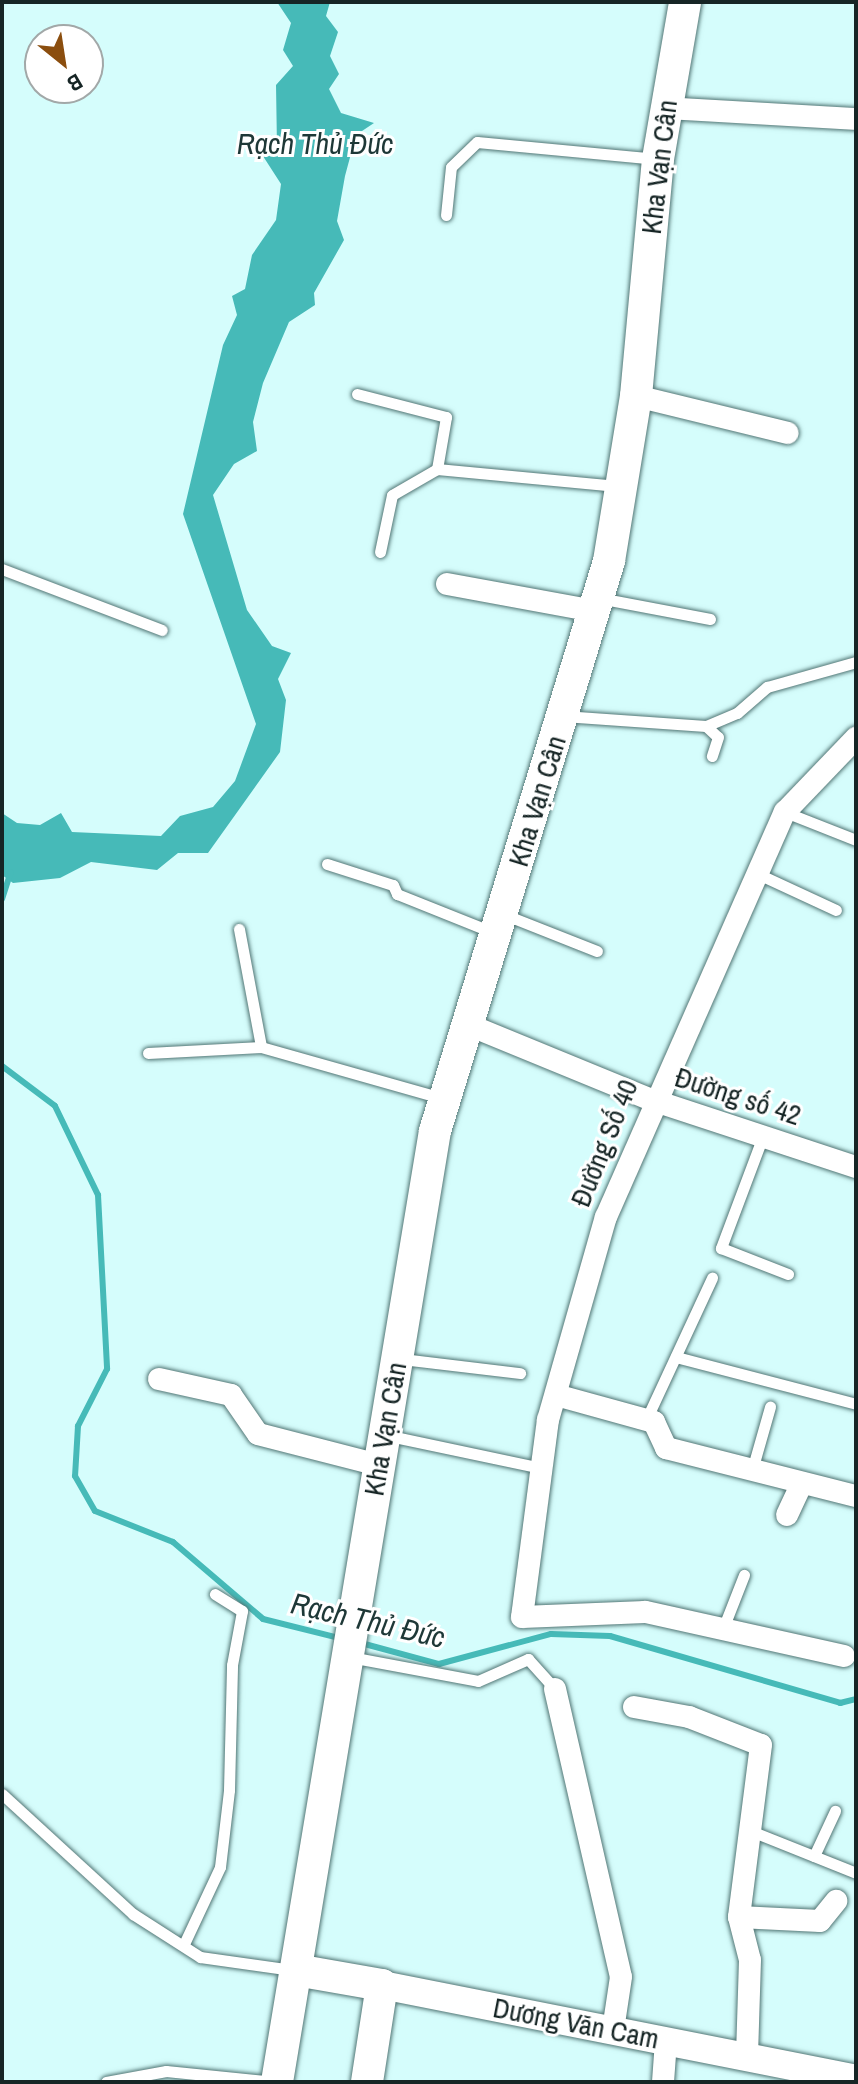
<!DOCTYPE html>
<html>
<head>
<meta charset="utf-8">
<style>
	body { margin:0 }
	#map { position:relative; width:858px; height:2084px; overflow:hidden; background:#d5fdfc; font-family:"Archivo Narrow",sans-serif }
	div>[style] { position:absolute }
	.water>* { inset:0; background:#46bab8 }
	.stream>* { height:6px; margin:-3px; padding:0 3px; transform-origin:3px; border-radius:3px; background:#46bab8 }
	.roads { filter:drop-shadow(0 0 2px #527675) drop-shadow(0 0 2px #527675) }
	.service>* { height:11px; margin:-5.5px; padding:0 5.5px; transform-origin:5.5px; border-radius:5.5px; background:#fff }
	.minor>* { height:22px; margin:-11px; padding:0 11px; transform-origin:11px; border-radius:11px; background:#fff }
	.tertiary>* { height:28px; margin:-14px; padding:0 14px; transform-origin:14px; border-radius:14px; background:#fff }
	.secondary>* { height:32px; margin:-16px; padding:0 16px; transform-origin:16px; border-radius:16px; background:#fff }
	span { translate:-50% -50%; white-space:nowrap; text-align:center; line-height:1.15; -webkit-text-stroke:6px #fff; paint-order:stroke }
	.street-label { font-size:28px; color:#162525 }
	.water-label { font-size:30px; color:#1e3837; font-style:italic }
	.frame { position:absolute; inset:0; border:4px solid #162525; pointer-events:none }
	.north { position:absolute; left:24px; top:24px; width:80px; height:80px; box-sizing:border-box; background:#fff; border:2px solid #a2a8a8; border-radius:50%; rotate:150deg; font-size:22px; font-weight:700; line-height:32px; text-align:center; color:#162525 }
	.north::after { content:''; display:block; margin:auto; width:28px; height:36px; background:#8b4e0f; clip-path:polygon(50% 0,100% 100%,50% 72%,0 100%) }
</style>
</head>
<body>
<div id="map">
	<div class="water">
		<i style="clip-path:polygon(277px 2px,330px 2px,326px 16px,338px 32px,330px 56px,339px 74px,329px 89px,341px 113px,374px 123px,356px 135px,345px 176px,337px 221px,344px 240px,314px 293px,315px 305px,289px 322px,263px 383px,253px 422px,257px 451px,234px 464px,213px 495px,247px 610px,272px 646px,291px 653px,278px 679px,286px 700px,280px 752px,208px 853px,178px 853px,157px 870px,91px 862px,60px 878px,13px 883px,2px 875px,2px 813px,17px 823px,40px 825px,61px 813px,72px 832px,161px 836px,180px 816px,213px 807px,235px 781px,256px 724px,183px 514px,223px 345px,237px 315px,232px 296px,245px 289px,252px 255px,276px 220px,281px 184px,261px 153px,277px 148px,276px 85px,293px 66px,283px 50px,291px 23px)"></i>
	</div>
	<div class="stream">
		<i style="left:2px;top:899px;width:28px;rotate:-72deg"></i>
		<i style="left:2px;top:1066px;width:66px;rotate:37deg"></i>
		<i style="left:55px;top:1106px;width:99px;rotate:64.2deg"></i>
		<i style="left:98px;top:1195px;width:174px;rotate:87deg"></i>
		<i style="left:107px;top:1369px;width:64px;rotate:117deg"></i>
		<i style="left:78px;top:1426px;width:50px;rotate:93.4deg"></i>
		<i style="left:75px;top:1476px;width:40px;rotate:60.3deg"></i>
		<i style="left:95px;top:1511px;width:84px;rotate:21.7deg"></i>
		<i style="left:173px;top:1542px;width:118px;rotate:40.5deg"></i>
		<i style="left:263px;top:1619px;width:82px;rotate:14deg"></i>
		<i style="left:361px;top:1643px;width:81px;rotate:15.1deg"></i>
		<i style="left:439px;top:1664px;width:116px;rotate:-15deg"></i>
		<i style="left:551px;top:1634px;width:59px;rotate:1.9deg"></i>
		<i style="left:610px;top:1636px;width:240px;rotate:16.2deg"></i>
		<i style="left:840px;top:1703px;width:16px;rotate:-14deg"></i>
	</div>
	<div class="roads">
		<div class="service">
			<i style="left:446px;top:215px;width:48px;rotate:-84.1deg"></i>
			<i style="left:451px;top:167px;width:36px;rotate:-44deg"></i>
			<i style="left:477px;top:142px;width:181px;rotate:5.4deg"></i>
			<i style="left:357px;top:394px;width:92px;rotate:14.5deg"></i>
			<i style="left:446px;top:417px;width:53px;rotate:99.8deg"></i>
			<i style="left:437px;top:469px;width:181px;rotate:5.4deg"></i>
			<i style="left:380px;top:552px;width:58px;rotate:-78.1deg"></i>
			<i style="left:392px;top:495px;width:52px;rotate:-30deg"></i>
			<i style="left:2px;top:569px;width:171px;rotate:20.9deg"></i>
			<i style="left:599px;top:598px;width:113px;rotate:10.7deg"></i>
			<i style="left:563px;top:716px;width:143px;rotate:4deg"></i>
			<i style="left:706px;top:726px;width:34px;rotate:-23deg"></i>
			<i style="left:737px;top:713px;width:40px;rotate:-41deg"></i>
			<i style="left:767px;top:687px;width:92px;rotate:-15.7deg"></i>
			<i style="left:706px;top:726px;width:16px;rotate:43deg"></i>
			<i style="left:718px;top:737px;width:20px;rotate:108deg"></i>
			<i style="left:785px;top:812px;width:76px;rotate:21.5deg"></i>
			<i style="left:327px;top:864px;width:69px;rotate:17.7deg"></i>
			<i style="left:393px;top:885px;width:10px;rotate:66deg"></i>
			<i style="left:397px;top:894px;width:102px;rotate:21.8deg"></i>
			<i style="left:756px;top:873px;width:88px;rotate:24.8deg"></i>
			<i style="left:503px;top:914px;width:101px;rotate:21.5deg"></i>
			<i style="left:239px;top:929px;width:120px;rotate:79.4deg"></i>
			<i style="left:148px;top:1053px;width:113px;rotate:-3deg"></i>
			<i style="left:261px;top:1047px;width:187px;rotate:15.8deg"></i>
			<i style="left:763px;top:1136px;width:120px;rotate:110.6deg"></i>
			<i style="left:721px;top:1248px;width:72px;rotate:21.2deg"></i>
			<i style="left:676px;top:1357px;width:186px;rotate:14.6deg"></i>
			<i style="left:402px;top:1359px;width:119px;rotate:6.8deg"></i>
			<i style="left:646px;top:1420px;width:157px;rotate:-65.1deg"></i>
			<i style="left:385px;top:1435px;width:159px;rotate:11.9deg"></i>
			<i style="left:752px;top:1470px;width:66px;rotate:-74.1deg"></i>
			<i style="left:724px;top:1626px;width:55px;rotate:-68.6deg"></i>
			<i style="left:350px;top:1657px;width:130px;rotate:10.6deg"></i>
			<i style="left:478px;top:1681px;width:55px;rotate:-23.7deg"></i>
			<i style="left:528px;top:1659px;width:40px;rotate:48deg"></i>
			<i style="left:2px;top:1794px;width:178px;rotate:42.5deg"></i>
			<i style="left:133px;top:1914px;width:80px;rotate:32.7deg"></i>
			<i style="left:200px;top:1957px;width:93px;rotate:8deg"></i>
			<i style="left:751px;top:1831px;width:113px;rotate:21.8deg"></i>
			<i style="left:814px;top:1856px;width:50px;rotate:-65deg"></i>
			<i style="left:184px;top:1944px;width:85px;rotate:-64.9deg"></i>
			<i style="left:220px;top:1867px;width:78px;rotate:-83.3deg"></i>
			<i style="left:229px;top:1790px;width:125px;rotate:-88.6deg"></i>
			<i style="left:232px;top:1665px;width:55px;rotate:-79.5deg"></i>
			<i style="left:242px;top:1611px;width:32px;rotate:-148deg"></i>
			<i style="left:106px;top:2082px;width:61px;rotate:-10.4deg"></i>
			<i style="left:166px;top:2071px;width:109px;rotate:5.8deg"></i>
		</div>
		<div class="minor">
			<i style="left:665px;top:108px;width:191px;rotate:3.3deg"></i>
			<i style="left:636px;top:396px;width:156px;rotate:13.7deg"></i>
			<i style="left:447px;top:584px;width:149px;rotate:10.4deg"></i>
			<i style="left:469px;top:1025px;width:198px;rotate:22.3deg"></i>
			<i style="left:652px;top:1100px;width:215px;rotate:18.2deg"></i>
			<i style="left:159px;top:1379px;width:74px;rotate:12.5deg"></i>
			<i style="left:231px;top:1395px;width:47px;rotate:55.3deg"></i>
			<i style="left:258px;top:1434px;width:125px;rotate:14.4deg"></i>
			<i style="left:556px;top:1395px;width:102px;rotate:15.4deg"></i>
			<i style="left:654px;top:1422px;width:29px;rotate:65deg"></i>
			<i style="left:666px;top:1448px;width:196px;rotate:14.2deg"></i>
			<i style="left:787px;top:1515px;width:35px;rotate:-65deg"></i>
			<i style="left:844px;top:1656px;width:204px;rotate:-167.5deg"></i>
			<i style="left:645px;top:1612px;width:123px;rotate:177.7deg"></i>
			<i style="left:522px;top:1617px;width:199px;rotate:-82.5deg"></i>
			<i style="left:548px;top:1420px;width:211px;rotate:-74.1deg"></i>
			<i style="left:606px;top:1217px;width:443px;rotate:-66.2deg"></i>
			<i style="left:785px;top:812px;width:103px;rotate:-46.2deg"></i>
			<i style="left:555px;top:1689px;width:295px;rotate:77.1deg"></i>
			<i style="left:621px;top:1977px;width:54px;rotate:98.6deg"></i>
			<i style="left:634px;top:1707px;width:56px;rotate:10.3deg"></i>
			<i style="left:689px;top:1717px;width:77px;rotate:21.3deg"></i>
			<i style="left:761px;top:1745px;width:173px;rotate:97.3deg"></i>
			<i style="left:739px;top:1917px;width:44px;rotate:75.7deg"></i>
			<i style="left:750px;top:1960px;width:96px;rotate:91.8deg"></i>
			<i style="left:739px;top:1917px;width:81px;rotate:2.8deg"></i>
			<i style="left:820px;top:1921px;width:26px;rotate:-51deg"></i>
			<i style="left:663px;top:2082px;width:41px;rotate:-85.8deg"></i>
		</div>
		<div class="tertiary">
			<i style="left:382px;top:1985px;width:483px;rotate:11.2deg"></i>
		</div>
		<div class="secondary">
			<i style="left:296px;top:1970px;width:87px;rotate:9.9deg"></i>
			<i style="left:382px;top:1985px;width:98px;rotate:98.8deg"></i>
			<i style="left:277px;top:2082px;width:964px;rotate:-80.57deg"></i>
			<i style="left:435px;top:1131px;width:596px;rotate:-73.02deg"></i>
			<i style="left:609px;top:561px;width:167px;rotate:-80.7deg"></i>
			<i style="left:636px;top:396px;width:238px;rotate:-84.7deg"></i>
			<i style="left:658px;top:159px;width:159px;rotate:-80.2deg"></i>
		</div>
	</div>
	<div class="street-label">
		<span style="left:659px;top:167px;rotate:-83deg">Kha Vạn Cân</span>
		<span style="left:537px;top:801px;rotate:-73deg">Kha Vạn Cân</span>
		<span style="left:738px;top:1096px;rotate:18deg">Đường số 42</span>
		<span style="left:604px;top:1143px;rotate:-68deg">Đường Số 40</span>
		<span style="left:385px;top:1429px;rotate:-80deg">Kha Vạn Cân</span>
		<span style="left:576px;top:2023px;rotate:11deg">Dương Văn Cam</span>
	</div>
	<div class="water-label">
		<span style="left:315px;top:143px">Rạch Thủ Đức</span>
		<span style="left:368px;top:1620px;rotate:13deg">Rạch Thủ Đức</span>
	</div>
	<div class="frame"></div>
	<div class="north">B</div>
</div>
</body>
</html>
